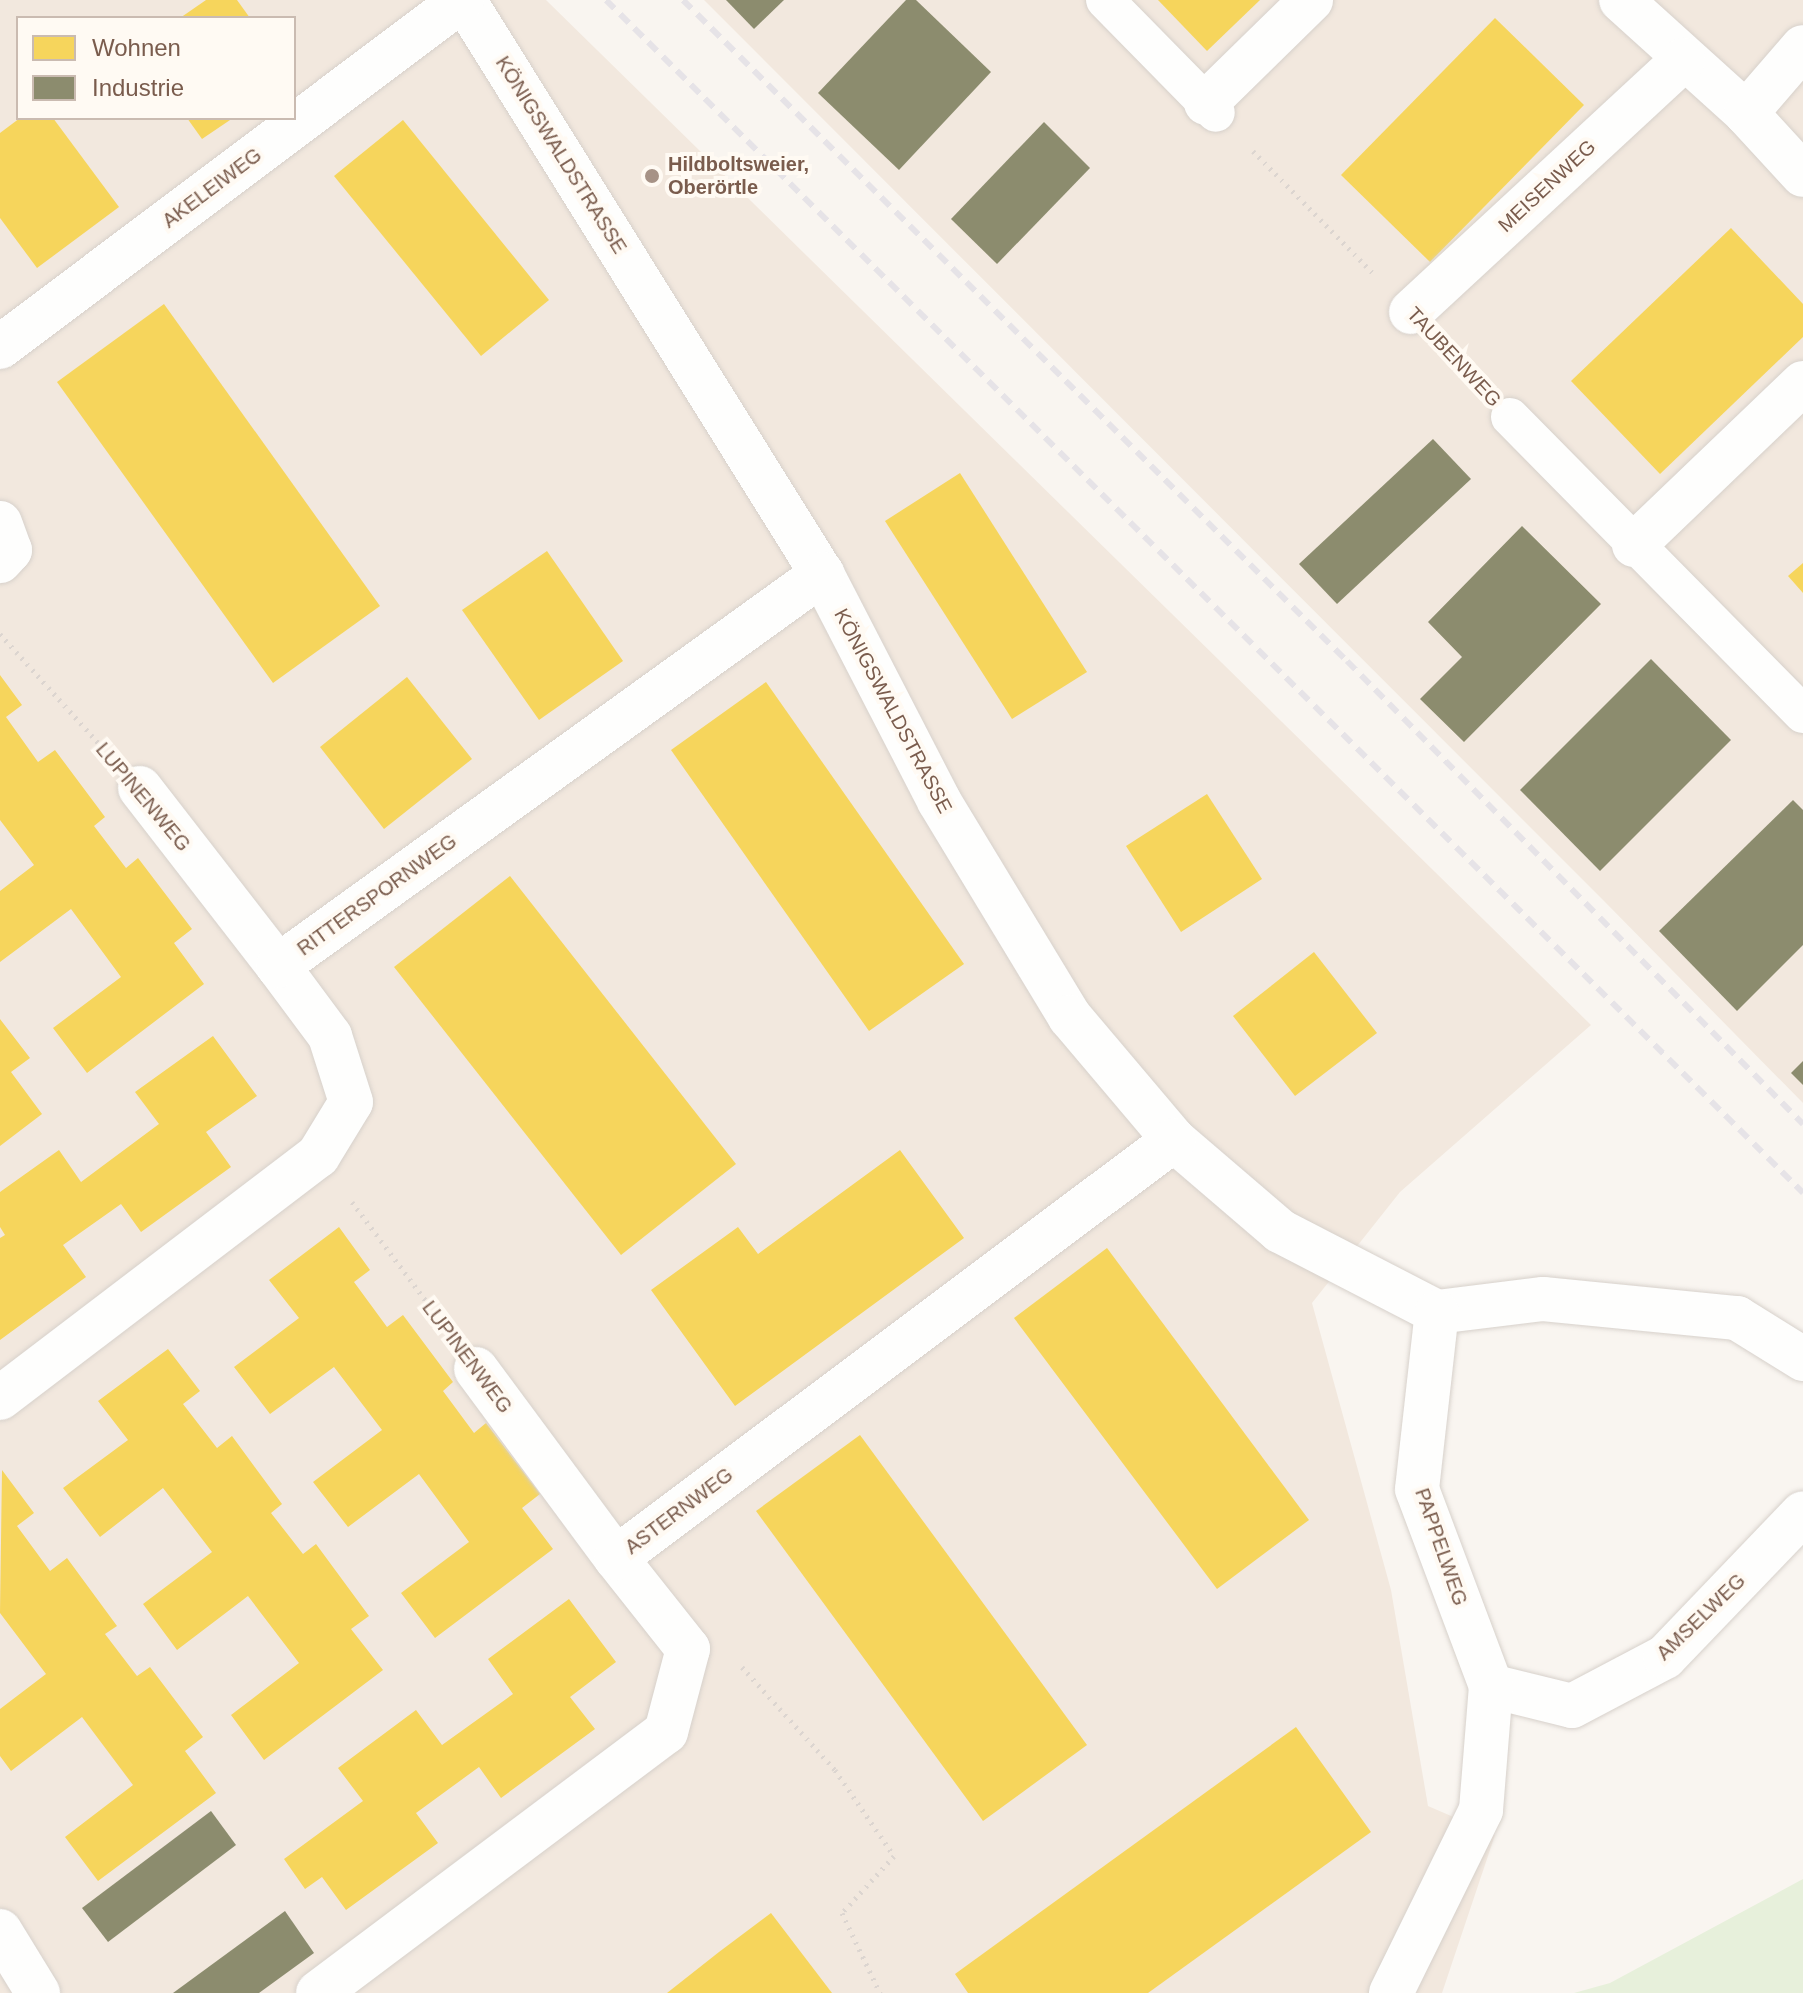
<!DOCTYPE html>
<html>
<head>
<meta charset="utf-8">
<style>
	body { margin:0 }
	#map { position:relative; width:1803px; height:1993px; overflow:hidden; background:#f9f5f0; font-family:Arial,sans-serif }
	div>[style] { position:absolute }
	.residential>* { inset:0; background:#f2e8de }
	.green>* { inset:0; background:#e7f0db }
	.homes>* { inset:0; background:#f6d55c }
	.industry>* { inset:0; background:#8c8c6e }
	.path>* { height:5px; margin-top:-2.5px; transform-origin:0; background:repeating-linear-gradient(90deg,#dcd5d0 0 2px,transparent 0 8px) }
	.roads { filter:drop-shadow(0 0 2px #d7d1cb) drop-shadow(0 0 2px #d7d1cb) }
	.lane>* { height:38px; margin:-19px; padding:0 19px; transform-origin:19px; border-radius:19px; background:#fefefd }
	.street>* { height:44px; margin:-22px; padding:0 22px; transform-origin:22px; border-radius:22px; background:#fefefd }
	.rail>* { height:6px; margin-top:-3px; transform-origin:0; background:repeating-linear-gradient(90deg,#e6e3e7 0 12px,transparent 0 20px) }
	.dots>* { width:22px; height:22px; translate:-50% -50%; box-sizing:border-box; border:4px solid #fffaf3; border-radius:50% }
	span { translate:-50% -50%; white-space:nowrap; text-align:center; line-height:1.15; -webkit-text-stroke:8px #fffaf3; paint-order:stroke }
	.street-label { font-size:20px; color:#7a5c4d }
	.poi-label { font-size:20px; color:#7a5c4d; font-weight:700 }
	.left { translate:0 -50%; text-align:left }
	.legend { position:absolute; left:16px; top:16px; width:280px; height:104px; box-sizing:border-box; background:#fffaf3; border:2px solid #cabbb1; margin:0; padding:10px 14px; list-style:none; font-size:24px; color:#7a5c4d }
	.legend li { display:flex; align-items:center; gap:16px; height:40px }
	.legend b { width:40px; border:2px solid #cabbb1 }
</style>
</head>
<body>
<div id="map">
	<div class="residential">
		<i style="clip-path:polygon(evenodd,0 0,546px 0,1591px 1025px,1400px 1192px,1312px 1303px,1391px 1590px,1428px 1806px,1495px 1835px,1442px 1993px,0 1993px,0 0,18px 18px,294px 18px,294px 118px,18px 118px,18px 18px)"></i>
		<i style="clip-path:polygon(704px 0,1803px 0,1803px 1103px,1605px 902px)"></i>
	</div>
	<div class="green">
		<i style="clip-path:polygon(1803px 1879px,1803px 1993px,1574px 1993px,1610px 1983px)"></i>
	</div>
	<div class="homes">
		<i style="clip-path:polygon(206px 0,237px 0,250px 18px,180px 18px)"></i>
		<i style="clip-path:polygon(1158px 0,1260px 0,1207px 51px)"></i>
		<i style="clip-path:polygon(1495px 18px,1584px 105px,1430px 262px,1341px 175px)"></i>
		<i style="clip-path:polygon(20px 118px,53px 118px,119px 207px,37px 268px,0 218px,0 133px)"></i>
		<i style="clip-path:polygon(187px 118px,233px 118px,202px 139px)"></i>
		<i style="clip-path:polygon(403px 120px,549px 300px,481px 356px,334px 176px)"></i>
		<i style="clip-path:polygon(1731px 228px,1803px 304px,1803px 337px,1660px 474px,1571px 381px)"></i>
		<i style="clip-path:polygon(164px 304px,380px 606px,273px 683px,57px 382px)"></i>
		<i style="clip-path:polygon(960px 473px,1087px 672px,1012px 719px,885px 521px)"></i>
		<i style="clip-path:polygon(547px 551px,623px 661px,539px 720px,462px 610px)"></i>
		<i style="clip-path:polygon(1803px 563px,1803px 593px,1788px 576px)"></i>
		<i style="clip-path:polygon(0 675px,22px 705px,6px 717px,38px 762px,55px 750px,105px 817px,94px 826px,126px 868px,138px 858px,192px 929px,174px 943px,204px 984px,87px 1073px,53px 1028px,121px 977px,71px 909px,0 962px,0 891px,34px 865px,0 820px)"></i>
		<i style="clip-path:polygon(407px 677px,472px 759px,384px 829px,320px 747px)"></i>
		<i style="clip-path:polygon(766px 682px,964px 964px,869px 1031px,671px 750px)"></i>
		<i style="clip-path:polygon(1207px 794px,1262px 879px,1181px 932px,1126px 846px)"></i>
		<i style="clip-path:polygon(510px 876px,736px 1164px,621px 1255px,394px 967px)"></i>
		<i style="clip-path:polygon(1314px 952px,1377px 1033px,1295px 1096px,1233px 1016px)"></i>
		<i style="clip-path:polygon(0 1019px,30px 1058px,11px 1072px,42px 1114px,0 1146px)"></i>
		<i style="clip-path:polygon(213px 1036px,257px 1096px,206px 1132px,231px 1167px,141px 1232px,121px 1204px,63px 1245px,86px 1277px,0 1340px,0 1238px,5px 1235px,0 1227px,0 1192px,59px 1150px,81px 1182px,159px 1124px,135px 1092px)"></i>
		<i style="clip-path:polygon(900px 1150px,964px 1238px,735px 1406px,651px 1290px,738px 1227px,758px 1254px)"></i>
		<i style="clip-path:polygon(339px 1227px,370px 1270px,354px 1282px,387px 1327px,403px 1315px,453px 1382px,443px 1391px,474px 1433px,486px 1423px,540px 1494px,522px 1508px,553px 1549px,435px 1638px,401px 1593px,469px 1542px,419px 1474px,348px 1527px,313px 1482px,382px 1430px,334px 1367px,270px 1414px,234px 1367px,299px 1318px,269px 1280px)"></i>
		<i style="clip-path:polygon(1107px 1248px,1309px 1520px,1217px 1589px,1014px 1318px)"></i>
		<i style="clip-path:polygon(168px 1349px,200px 1391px,183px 1404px,217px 1448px,232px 1436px,282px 1504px,271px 1513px,303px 1554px,316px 1544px,369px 1616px,351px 1629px,383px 1670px,264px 1760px,231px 1715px,299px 1663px,248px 1596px,177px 1650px,143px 1604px,212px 1552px,163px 1488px,100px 1537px,63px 1488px,128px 1440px,98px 1401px)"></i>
		<i style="clip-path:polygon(860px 1435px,1087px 1745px,983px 1821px,756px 1511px)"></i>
		<i style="clip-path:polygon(2px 1470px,34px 1513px,17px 1526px,50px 1571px,67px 1558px,117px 1626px,105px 1634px,137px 1676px,150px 1667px,203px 1737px,185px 1751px,216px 1793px,98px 1881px,65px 1837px,133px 1785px,82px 1717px,11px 1771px,0 1756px,0 1709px,46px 1674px,0 1613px)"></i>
		<i style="clip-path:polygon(569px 1599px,616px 1662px,570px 1697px,595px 1729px,501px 1798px,479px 1767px,416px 1813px,438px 1843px,346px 1910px,322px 1877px,305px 1889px,284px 1859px,363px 1801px,338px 1768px,416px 1710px,442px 1745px,513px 1694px,488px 1659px)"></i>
		<i style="clip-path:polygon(1296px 1727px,1371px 1832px,1148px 1993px,968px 1993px,955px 1974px)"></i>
		<i style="clip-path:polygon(771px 1913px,832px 1993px,667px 1993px,719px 1952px)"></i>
	</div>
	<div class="industry">
		<i style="clip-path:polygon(726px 0,784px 0,754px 29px)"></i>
		<i style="clip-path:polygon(906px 0,916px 0,991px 72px,899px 170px,818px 93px)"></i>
		<i style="clip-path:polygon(1044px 122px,1090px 168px,997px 264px,951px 219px)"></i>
		<i style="clip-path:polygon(1433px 439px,1471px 479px,1337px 604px,1299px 564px)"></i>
		<i style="clip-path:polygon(1522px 526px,1601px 604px,1464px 742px,1420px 699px,1462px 657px,1428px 622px)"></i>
		<i style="clip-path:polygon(1651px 659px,1731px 740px,1600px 871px,1520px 790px)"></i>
		<i style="clip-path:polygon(1793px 800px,1803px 810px,1803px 945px,1737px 1011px,1659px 931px)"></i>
		<i style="clip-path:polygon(1803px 1061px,1803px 1085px,1791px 1073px)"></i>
		<i style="clip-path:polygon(211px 1811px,236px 1845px,108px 1942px,82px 1908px)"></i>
		<i style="clip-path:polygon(285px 1911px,314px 1953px,259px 1993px,173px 1993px)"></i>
	</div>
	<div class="path">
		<i style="left:1253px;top:151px;width:170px;rotate:45.5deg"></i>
		<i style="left:1448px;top:352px;width:37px;rotate:46deg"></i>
		<i style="left:0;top:634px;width:155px;rotate:47.9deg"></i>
		<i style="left:352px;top:1202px;width:154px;rotate:53.2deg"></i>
		<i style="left:742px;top:1667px;width:139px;rotate:47.9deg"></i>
		<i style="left:835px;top:1770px;width:104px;rotate:55.5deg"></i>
		<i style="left:894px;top:1856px;width:77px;rotate:132.4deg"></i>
		<i style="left:842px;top:1913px;width:89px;rotate:64.6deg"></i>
	</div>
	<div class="roads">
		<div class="lane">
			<i style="left:1105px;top:0;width:158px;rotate:45.5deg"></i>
			<i style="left:1510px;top:417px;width:417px;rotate:45.4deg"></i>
		</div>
		<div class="street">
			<i style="left:464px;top:0;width:676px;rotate:58.05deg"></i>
			<i style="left:822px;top:574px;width:255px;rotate:62.7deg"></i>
			<i style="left:939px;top:801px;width:253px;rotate:58.8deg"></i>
			<i style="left:1070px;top:1017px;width:161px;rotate:49.8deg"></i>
			<i style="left:1174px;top:1140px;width:140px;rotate:40.6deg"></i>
			<i style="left:1280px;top:1231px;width:177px;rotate:27.3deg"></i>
			<i style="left:1621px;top:0;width:169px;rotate:42.1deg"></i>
			<i style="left:1746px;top:113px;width:84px;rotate:47.4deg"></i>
			<i style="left:1206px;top:103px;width:147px;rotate:-44.4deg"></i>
			<i style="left:1746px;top:113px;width:87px;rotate:-49.2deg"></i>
			<i style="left:1411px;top:312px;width:371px;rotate:-42.8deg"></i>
			<i style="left:0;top:347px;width:578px;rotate:-36.91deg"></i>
			<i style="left:0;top:523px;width:29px;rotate:70deg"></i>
			<i style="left:10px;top:550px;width:15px;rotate:132deg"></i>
			<i style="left:1634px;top:545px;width:234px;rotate:-43.8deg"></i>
			<i style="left:140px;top:788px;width:225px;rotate:52.2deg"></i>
			<i style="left:1437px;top:1312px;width:107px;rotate:-7deg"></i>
			<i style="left:1543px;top:1299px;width:195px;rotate:5.6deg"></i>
			<i style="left:1737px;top:1318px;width:78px;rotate:31.8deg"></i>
			<i style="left:476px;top:1369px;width:235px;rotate:53.5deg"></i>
			<i style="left:0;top:1398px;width:400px;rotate:-37.3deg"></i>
			<i style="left:318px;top:1156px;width:63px;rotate:-58.6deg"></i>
			<i style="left:351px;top:1102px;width:69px;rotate:-107.7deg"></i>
			<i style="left:330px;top:1036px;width:87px;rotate:-126.6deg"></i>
			<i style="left:278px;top:966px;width:671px;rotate:-35.78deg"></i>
			<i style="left:1491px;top:1686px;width:83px;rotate:13.9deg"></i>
			<i style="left:1572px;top:1706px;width:105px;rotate:-27.8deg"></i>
			<i style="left:1665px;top:1657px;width:199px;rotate:-46.2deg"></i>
			<i style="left:0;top:1931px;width:73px;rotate:58.5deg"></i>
			<i style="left:318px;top:1993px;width:435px;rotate:-36.9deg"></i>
			<i style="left:666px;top:1732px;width:86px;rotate:-75.2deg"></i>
			<i style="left:688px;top:1649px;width:116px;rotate:-128.4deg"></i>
			<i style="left:616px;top:1558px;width:697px;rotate:-36.84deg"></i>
			<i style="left:1391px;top:1993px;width:204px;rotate:-63.8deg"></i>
			<i style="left:1481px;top:1810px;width:124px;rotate:-85.4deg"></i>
			<i style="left:1491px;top:1686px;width:210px;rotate:-110.6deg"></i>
			<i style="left:1417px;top:1489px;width:178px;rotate:-83.6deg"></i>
		</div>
	</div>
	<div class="rail">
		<i style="left:606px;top:0;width:1690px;rotate:44.9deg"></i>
		<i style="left:683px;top:0;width:937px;rotate:44.87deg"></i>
		<i style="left:1347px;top:661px;width:650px;rotate:45.44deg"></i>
	</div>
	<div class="dots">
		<i style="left:652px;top:176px;background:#a69286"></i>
	</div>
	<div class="street-label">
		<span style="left:561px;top:155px;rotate:58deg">KÖNIGSWALDSTRASSE</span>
		<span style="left:1547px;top:186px;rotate:-43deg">MEISENWEG</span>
		<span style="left:212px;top:188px;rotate:-37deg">AKELEIWEG</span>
		<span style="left:1454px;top:357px;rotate:47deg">TAUBENWEG</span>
		<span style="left:893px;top:711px;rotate:62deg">KÖNIGSWALDSTRASSE</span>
		<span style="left:143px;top:797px;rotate:50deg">LUPINENWEG</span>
		<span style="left:377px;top:895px;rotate:-36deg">RITTERSPORNWEG</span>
		<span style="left:467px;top:1357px;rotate:53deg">LUPINENWEG</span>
		<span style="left:679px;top:1511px;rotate:-37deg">ASTERNWEG</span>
		<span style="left:1441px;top:1547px;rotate:71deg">PAPPELWEG</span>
		<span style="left:1701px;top:1617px;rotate:-44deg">AMSELWEG</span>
	</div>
	<div class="poi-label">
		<span class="left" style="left:668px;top:176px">Hildboltsweier,<br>Oberörtle</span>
	</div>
	<ul class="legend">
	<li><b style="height:22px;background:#f6d55c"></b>Wohnen</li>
	<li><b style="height:22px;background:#8c8c6e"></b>Industrie</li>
	</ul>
</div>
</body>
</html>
